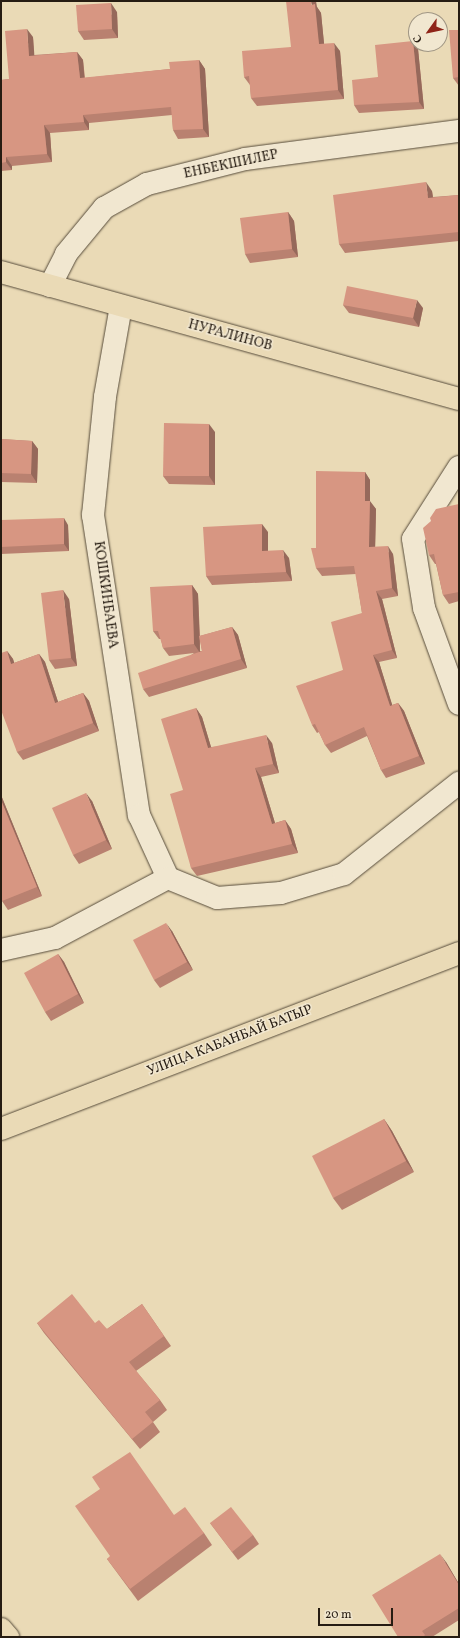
<!DOCTYPE html>
<html>
<head>
<meta charset="utf-8">
<style>
	body { margin:0 }
	#map { position:relative; width:460px; height:1638px; overflow:hidden; background:#eadab6; font-family:Vollkorn,serif }
	div>[style] { position:absolute }
	.roads { filter:drop-shadow(0 0 1px #574c3b) drop-shadow(0 0 1px #574c3b) }
	.minor>* { height:22px; margin:-11px; padding:0 11px; transform-origin:11px; border-radius:11px; background:#f1e7d0 }
	.major>* { height:22px; margin:-11px; padding:0 11px; transform-origin:11px; border-radius:11px; background:#eadab6 }
	.wall>* { inset:0; background:#b98170 }
	.shaded-wall>* { inset:0; background:#96695b }
	.building>* { inset:0; background:#d79682 }
	span { translate:-50% -50%; white-space:nowrap; text-align:center; line-height:1.15; -webkit-text-stroke:3px #f1e7d0; paint-order:stroke }
	.street-label { font-size:14px; color:#261c12 }
	.frame { position:absolute; inset:0; border:2px solid #261c12; pointer-events:none }
	.north { position:absolute; left:408px; top:12px; width:40px; height:40px; box-sizing:border-box; background:#f1e7d0; border:1px solid #a09684; border-radius:50%; rotate:237deg; font-size:11px; font-weight:700; line-height:16px; text-align:center; color:#261c12 }
	.north::after { content:''; display:block; margin:auto; width:14px; height:18px; background:#8f2418; clip-path:polygon(50% 0,100% 100%,50% 72%,0 100%) }
	.scale { position:absolute; left:318px; top:1608px; width:75px; height:18px; box-sizing:border-box; border:2px solid #261c12; border-top:0; padding-left:5px; font-size:12px; line-height:14px; white-space:nowrap; color:#261c12; -webkit-text-stroke:3px #f1e7d0; paint-order:stroke }
</style>
</head>
<body>
<div id="map">
	<div class="roads">
		<div class="minor">
			<i style="left:50px;top:286px;width:36px;rotate:-63deg"></i>
			<i style="left:66px;top:254px;width:60px;rotate:-50.4deg"></i>
			<i style="left:104px;top:208px;width:49px;rotate:-29.2deg"></i>
			<i style="left:147px;top:184px;width:101px;rotate:-14.3deg"></i>
			<i style="left:245px;top:159px;width:216px;rotate:-7.5deg"></i>
			<i style="left:121px;top:306px;width:92px;rotate:100deg"></i>
			<i style="left:105px;top:397px;width:119px;rotate:95.8deg"></i>
			<i style="left:93px;top:515px;width:304px;rotate:81.3deg"></i>
			<i style="left:139px;top:815px;width:69px;rotate:65.3deg"></i>
			<i style="left:459px;top:467px;width:85px;rotate:122.6deg"></i>
			<i style="left:413px;top:539px;width:70px;rotate:80.9deg"></i>
			<i style="left:424px;top:608px;width:102px;rotate:70deg"></i>
			<i style="left:1px;top:950px;width:55px;rotate:-12.5deg"></i>
			<i style="left:55px;top:938px;width:128px;rotate:-28deg"></i>
			<i style="left:168px;top:878px;width:53px;rotate:22.2deg"></i>
			<i style="left:217px;top:898px;width:64px;rotate:-4.5deg"></i>
			<i style="left:281px;top:893px;width:66px;rotate:-16.8deg"></i>
			<i style="left:344px;top:874px;width:147px;rotate:-38.4deg"></i>
		</div>
		<div class="major">
			<i style="left:1px;top:272px;width:475px;rotate:15.5deg"></i>
			<i style="left:1px;top:1129px;width:491px;rotate:-21deg"></i>
			<i style="left:1px;top:1629px;width:11px;rotate:49deg"></i>
		</div>
	</div>
	<div class="wall">
		<i style="clip-path:polygon(317px 7px,321px 13px,324px 44px,340px 51px,344px 99px,257px 106px,251px 98px,250px 85px,244px 77px,291px 47px)"></i>
		<i style="clip-path:polygon(117px 12px,118px 38px,84px 40px,78px 31px)"></i>
		<i style="clip-path:polygon(459px 30px,459px 86px,453px 78px)"></i>
		<i style="clip-path:polygon(33px 37px,34px 55px,77px 52px,83px 60px,85px 78px,170px 69px,199px 60px,205px 69px,209px 137px,178px 139px,173px 130px,172px 115px,89px 123px,89px 130px,50px 133px,52px 162px,12px 166px,12px 170px,1px 171px,1px 80px,9px 79px)"></i>
		<i style="clip-path:polygon(413px 41px,418px 49px,424px 109px,359px 113px,354px 105px,378px 77px)"></i>
		<i style="clip-path:polygon(432px 191px,433px 197px,459px 195px,459px 241px,345px 253px,339px 244px)"></i>
		<i style="clip-path:polygon(288px 212px,294px 221px,298px 257px,250px 263px,245px 254px)"></i>
		<i style="clip-path:polygon(343px 305px,423px 308px,419px 327px,349px 313px)"></i>
		<i style="clip-path:polygon(215px 432px,215px 485px,169px 484px,163px 476px)"></i>
		<i style="clip-path:polygon(1px 439px,32px 441px,38px 449px,37px 483px,1px 482px)"></i>
		<i style="clip-path:polygon(365px 472px,370px 480px,370px 502px,376px 509px,375px 547px,393px 554px,398px 596px,382px 599px,397px 658px,379px 662px,392px 705px,398px 703px,404px 711px,425px 764px,386px 778px,381px 770px,367px 736px,331px 753px,325px 745px,319px 732px,317px 733px,312px 725px,343px 670px,362px 613px,356px 574px,322px 576px,316px 568px,316px 548px)"></i>
		<i style="clip-path:polygon(459px 504px,459px 601px,449px 604px,443px 595px,436px 564px,435px 564px,429px 555px)"></i>
		<i style="clip-path:polygon(1px 520px,68px 525px,69px 551px,1px 554px)"></i>
		<i style="clip-path:polygon(268px 532px,268px 551px,289px 558px,292px 581px,212px 585px,206px 576px)"></i>
		<i style="clip-path:polygon(evenodd,192px 585px,198px 594px,200px 636px,232px 627px,238px 635px,247px 668px,149px 697px,143px 689px,194px 653px,169px 656px,163px 648px,161px 639px,159px 639px,153px 631px,192px 585px,200px 639px,202px 651px,200px 651px,200px 639px)"></i>
		<i style="clip-path:polygon(69px 599px,77px 666px,55px 669px,49px 660px)"></i>
		<i style="clip-path:polygon(7px 651px,13px 659px,14px 663px,39px 654px,45px 662px,58px 702px,83px 693px,89px 701px,99px 731px,23px 760px,17px 752px)"></i>
		<i style="clip-path:polygon(196px 708px,202px 717px,211px 747px,272px 743px,279px 773px,261px 777px,275px 823px,285px 820px,291px 829px,298px 853px,197px 876px,191px 868px,183px 790px)"></i>
		<i style="clip-path:polygon(1px 795px,42px 896px,8px 910px,2px 901px)"></i>
		<i style="clip-path:polygon(92px 801px,112px 849px,79px 864px,73px 855px)"></i>
		<i style="clip-path:polygon(172px 931px,193px 970px,160px 988px,154px 980px)"></i>
		<i style="clip-path:polygon(58px 954px,64px 962px,84px 1003px,51px 1021px,45px 1012px)"></i>
		<i style="clip-path:polygon(384px 1119px,392px 1131px,414px 1172px,342px 1210px,333px 1198px)"></i>
		<i style="clip-path:polygon(142px 1304px,171px 1346px,136px 1371px,160px 1400px,167px 1410px,153px 1422px,160px 1432px,140px 1449px,44px 1333px,37px 1323px,95px 1323px,107px 1329px)"></i>
		<i style="clip-path:polygon(174px 1515px,204px 1533px,212px 1545px,138px 1601px,107px 1559px)"></i>
		<i style="clip-path:polygon(210px 1523px,253px 1535px,259px 1544px,238px 1560px)"></i>
		<i style="clip-path:polygon(446px 1562px,459px 1584px,459px 1620px,432px 1637px,398px 1637px)"></i>
	</div>
	<div class="shaded-wall">
		<i style="clip-path:polygon(311px 1px,316px 1px,317px 7px,321px 13px,325px 53px,319px 44px)"></i>
		<i style="clip-path:polygon(111px 3px,117px 12px,118px 38px,112px 29px)"></i>
		<i style="clip-path:polygon(27px 29px,33px 37px,35px 64px,29px 56px)"></i>
		<i style="clip-path:polygon(413px 41px,418px 49px,424px 109px,419px 102px)"></i>
		<i style="clip-path:polygon(334px 43px,340px 51px,344px 99px,338px 90px)"></i>
		<i style="clip-path:polygon(77px 52px,83px 60px,85px 86px,80px 78px)"></i>
		<i style="clip-path:polygon(199px 60px,205px 69px,209px 137px,203px 129px)"></i>
		<i style="clip-path:polygon(83px 115px,89px 123px,89px 130px,84px 122px)"></i>
		<i style="clip-path:polygon(44px 125px,50px 133px,52px 162px,47px 154px)"></i>
		<i style="clip-path:polygon(6px 157px,12px 166px,12px 170px,6px 162px)"></i>
		<i style="clip-path:polygon(426px 182px,432px 191px,434px 206px,428px 198px)"></i>
		<i style="clip-path:polygon(288px 212px,294px 221px,298px 257px,292px 249px)"></i>
		<i style="clip-path:polygon(417px 300px,423px 308px,419px 327px,413px 318px)"></i>
		<i style="clip-path:polygon(209px 424px,215px 432px,215px 485px,209px 476px)"></i>
		<i style="clip-path:polygon(32px 441px,38px 449px,37px 483px,31px 474px)"></i>
		<i style="clip-path:polygon(365px 472px,370px 480px,370px 501px,376px 509px,375px 555px,369px 547px,365px 501px)"></i>
		<i style="clip-path:polygon(64px 518px,68px 525px,69px 551px,64px 544px)"></i>
		<i style="clip-path:polygon(262px 524px,268px 532px,268px 560px,262px 551px)"></i>
		<i style="clip-path:polygon(388px 546px,393px 554px,398px 596px,392px 588px)"></i>
		<i style="clip-path:polygon(283px 550px,289px 558px,292px 581px,286px 572px)"></i>
		<i style="clip-path:polygon(192px 585px,198px 594px,200px 653px,194px 644px)"></i>
		<i style="clip-path:polygon(63px 590px,69px 599px,77px 666px,71px 658px)"></i>
		<i style="clip-path:polygon(376px 591px,382px 599px,397px 658px,392px 650px)"></i>
		<i style="clip-path:polygon(232px 627px,238px 635px,247px 668px,241px 659px)"></i>
		<i style="clip-path:polygon(7px 651px,13px 659px,17px 672px,11px 664px)"></i>
		<i style="clip-path:polygon(39px 654px,45px 662px,61px 711px,55px 703px)"></i>
		<i style="clip-path:polygon(373px 655px,379px 662px,395px 714px,390px 706px)"></i>
		<i style="clip-path:polygon(83px 693px,89px 701px,99px 731px,93px 723px)"></i>
		<i style="clip-path:polygon(398px 703px,404px 711px,425px 764px,419px 756px)"></i>
		<i style="clip-path:polygon(196px 708px,202px 717px,214px 757px,208px 748px)"></i>
		<i style="clip-path:polygon(266px 735px,272px 743px,279px 773px,273px 764px)"></i>
		<i style="clip-path:polygon(255px 768px,261px 777px,278px 833px,272px 824px)"></i>
		<i style="clip-path:polygon(86px 793px,92px 801px,112px 849px,106px 840px)"></i>
		<i style="clip-path:polygon(1px 795px,42px 896px,37px 887px,1px 800px)"></i>
		<i style="clip-path:polygon(285px 820px,291px 829px,298px 853px,292px 844px)"></i>
		<i style="clip-path:polygon(166px 923px,172px 931px,193px 970px,187px 962px)"></i>
		<i style="clip-path:polygon(58px 954px,64px 962px,84px 1003px,78px 994px)"></i>
		<i style="clip-path:polygon(384px 1119px,392px 1131px,414px 1172px,406px 1161px)"></i>
		<i style="clip-path:polygon(440px 1554px,446px 1562px,459px 1584px,459px 1585px)"></i>
	</div>
	<div class="building">
		<i style="clip-path:polygon(286px 1px,311px 1px,311px 5px,315px 4px,319px 44px,334px 43px,338px 90px,251px 98px,249px 76px,244px 77px,242px 51px,291px 47px)"></i>
		<i style="clip-path:polygon(111px 3px,112px 29px,78px 31px,76px 5px)"></i>
		<i style="clip-path:polygon(27px 29px,29px 56px,77px 52px,80px 78px,170px 69px,169px 62px,199px 60px,203px 129px,173px 130px,171px 107px,83px 115px,84px 122px,44px 125px,47px 154px,6px 157px,6px 162px,1px 163px,1px 80px,9px 79px,5px 31px)"></i>
		<i style="clip-path:polygon(449px 30px,459px 30px,459px 77px,453px 78px)"></i>
		<i style="clip-path:polygon(413px 41px,419px 102px,354px 105px,352px 80px,378px 77px,375px 45px)"></i>
		<i style="clip-path:polygon(426px 182px,428px 198px,459px 195px,459px 232px,339px 244px,333px 195px)"></i>
		<i style="clip-path:polygon(288px 212px,292px 249px,245px 254px,240px 218px)"></i>
		<i style="clip-path:polygon(347px 286px,417px 300px,413px 318px,343px 305px)"></i>
		<i style="clip-path:polygon(164px 423px,209px 424px,209px 476px,163px 476px)"></i>
		<i style="clip-path:polygon(1px 439px,32px 441px,31px 474px,1px 473px)"></i>
		<i style="clip-path:polygon(316px 471px,365px 472px,365px 501px,370px 501px,369px 547px,388px 546px,392px 588px,376px 591px,392px 650px,373px 655px,390px 706px,398px 703px,419px 756px,381px 770px,364px 727px,325px 745px,315px 724px,312px 725px,296px 686px,343px 670px,331px 622px,362px 613px,354px 566px,316px 568px,311px 548px,316px 548px)"></i>
		<i style="clip-path:polygon(459px 504px,459px 592px,443px 595px,434px 554px,429px 555px,423px 528px,431px 521px,430px 518px,436px 509px)"></i>
		<i style="clip-path:polygon(64px 518px,64px 544px,1px 547px,1px 520px)"></i>
		<i style="clip-path:polygon(262px 524px,262px 551px,283px 550px,286px 572px,206px 576px,203px 527px)"></i>
		<i style="clip-path:polygon(192px 585px,194px 644px,163px 648px,158px 631px,153px 631px,150px 587px)"></i>
		<i style="clip-path:polygon(63px 590px,71px 658px,49px 660px,41px 593px)"></i>
		<i style="clip-path:polygon(232px 627px,241px 659px,143px 689px,138px 673px,202px 651px,199px 636px)"></i>
		<i style="clip-path:polygon(7px 651px,11px 664px,39px 654px,55px 703px,83px 693px,93px 723px,17px 752px,1px 710px,1px 653px)"></i>
		<i style="clip-path:polygon(196px 708px,208px 748px,266px 735px,273px 764px,255px 768px,272px 824px,285px 820px,292px 844px,191px 868px,170px 794px,183px 790px,161px 719px)"></i>
		<i style="clip-path:polygon(86px 793px,106px 840px,73px 855px,52px 808px)"></i>
		<i style="clip-path:polygon(1px 800px,37px 887px,2px 901px,1px 899px)"></i>
		<i style="clip-path:polygon(166px 923px,187px 962px,154px 980px,133px 940px)"></i>
		<i style="clip-path:polygon(58px 954px,78px 994px,45px 1012px,24px 973px)"></i>
		<i style="clip-path:polygon(384px 1119px,406px 1161px,333px 1198px,312px 1156px)"></i>
		<i style="clip-path:polygon(72px 1294px,95px 1323px,99px 1320px,107px 1329px,142px 1304px,164px 1336px,129px 1362px,160px 1400px,145px 1412px,153px 1422px,132px 1439px,37px 1323px)"></i>
		<i style="clip-path:polygon(130px 1452px,174px 1515px,185px 1507px,204px 1533px,130px 1589px,107px 1559px,110px 1556px,75px 1506px,100px 1489px,92px 1477px)"></i>
		<i style="clip-path:polygon(231px 1507px,253px 1535px,232px 1552px,210px 1523px)"></i>
		<i style="clip-path:polygon(440px 1554px,459px 1585px,459px 1608px,422px 1631px,425px 1635px,423px 1637px,398px 1637px,372px 1595px)"></i>
	</div>
	<div class="street-label">
		<span style="left:231px;top:165px;rotate:-12deg">ЕНБЕКШИЛЕР</span>
		<span style="left:230px;top:336px;rotate:15deg">НУРАЛИНОВ</span>
		<span style="left:105px;top:595px;rotate:82deg">КОШКИНБАЕВА</span>
		<span style="left:230px;top:1041px;rotate:-21deg">УЛИЦА КАБАНБАЙ БАТЫР</span>
	</div>
	<div class="frame"></div>
	<div class="north">С</div>
	<div class="scale">20 m</div>
</div>
</body>
</html>
